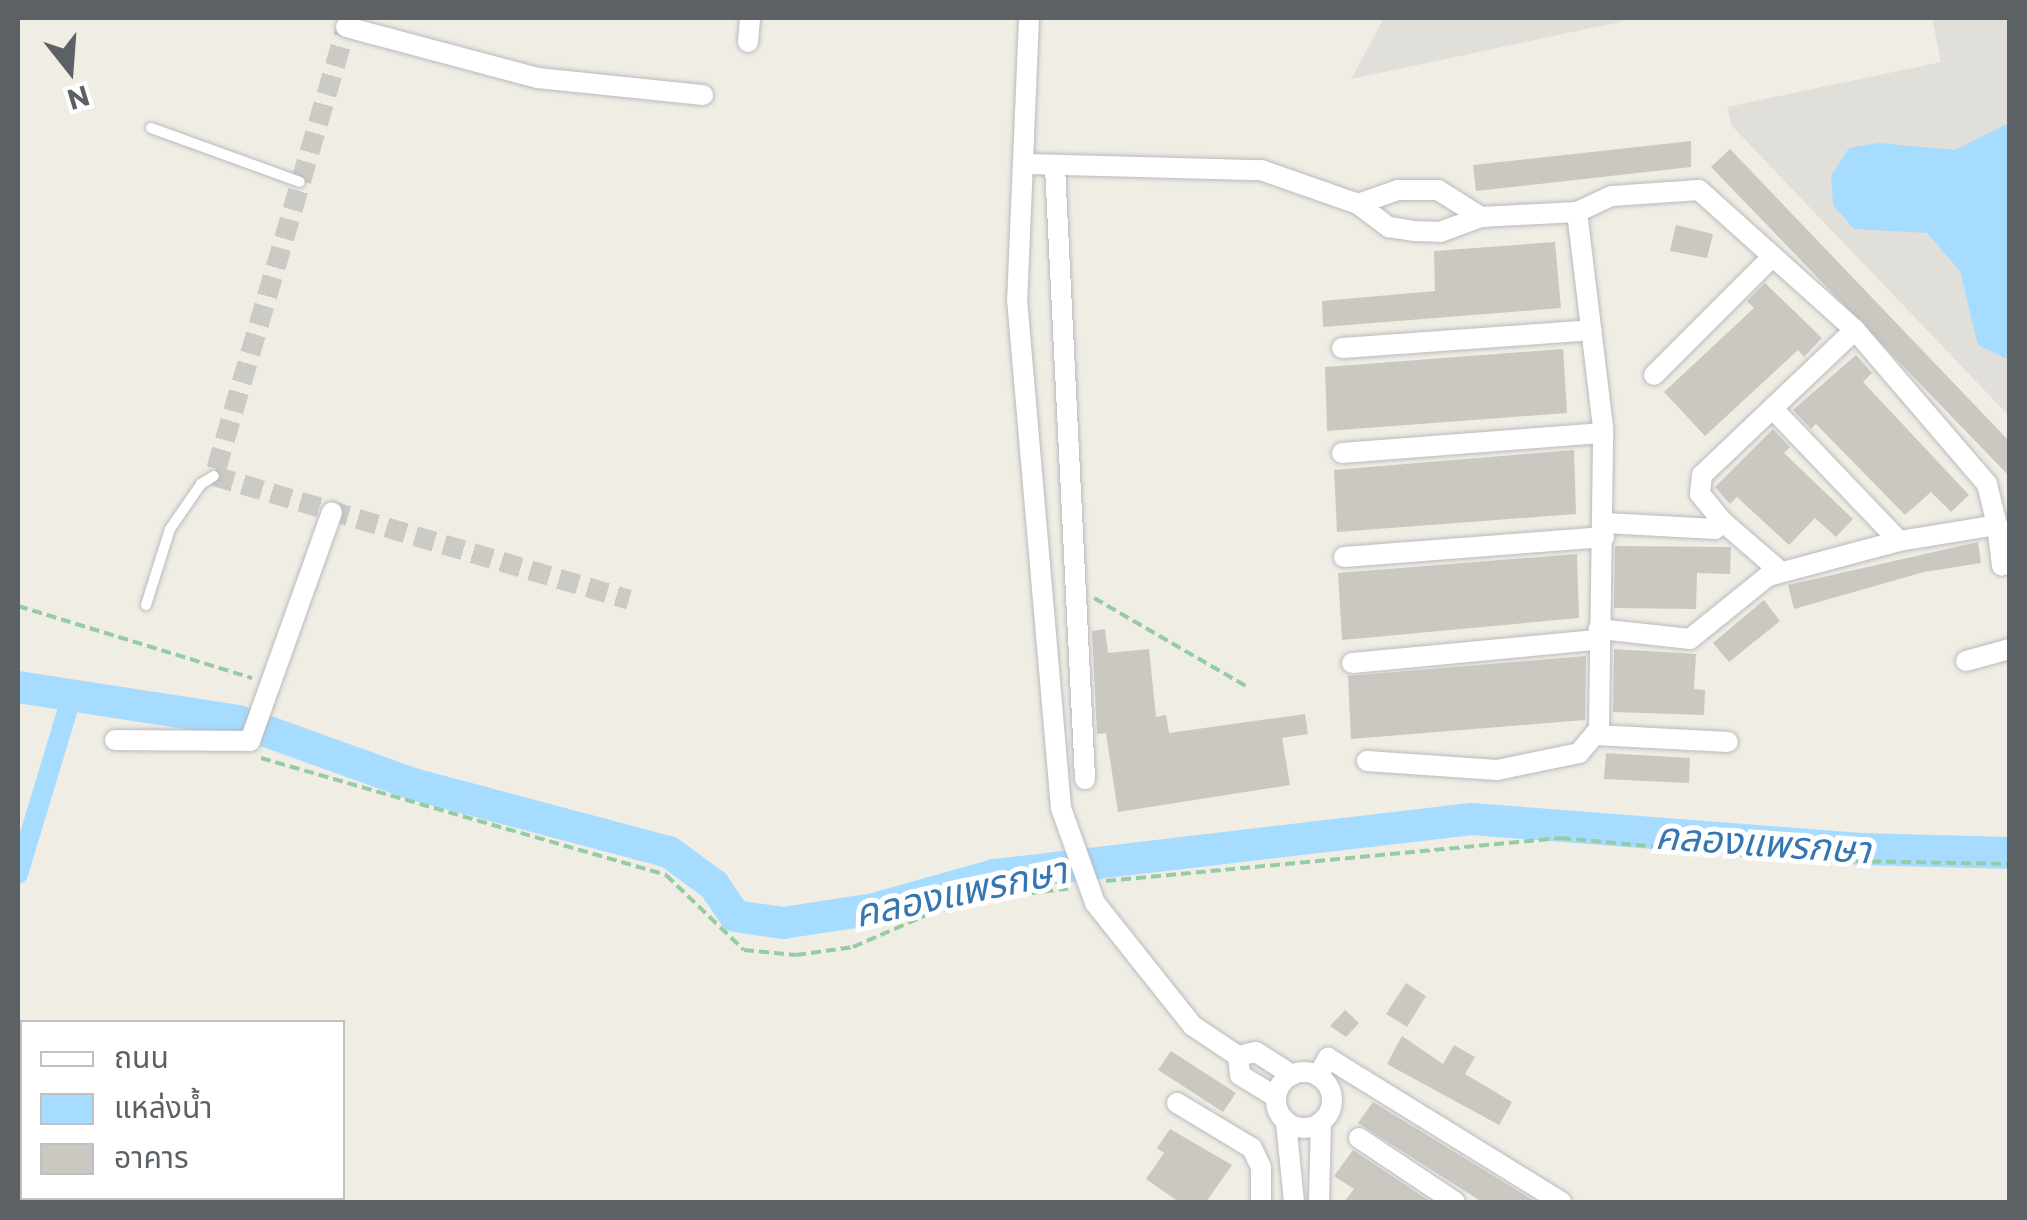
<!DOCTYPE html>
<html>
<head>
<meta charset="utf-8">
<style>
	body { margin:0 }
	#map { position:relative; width:2027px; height:1220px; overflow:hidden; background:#f0ede4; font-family:Commissioner,"Noto Sans Thai",sans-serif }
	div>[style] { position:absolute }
	.industrial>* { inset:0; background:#e1dfd9 }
	.water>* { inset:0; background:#a5dcff }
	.canal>* { height:20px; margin:-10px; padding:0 10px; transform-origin:10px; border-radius:10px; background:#a5dcff }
	.river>* { height:32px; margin:-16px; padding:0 16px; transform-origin:16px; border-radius:16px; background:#a5dcff }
	.building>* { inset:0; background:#cbc8c1 }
	.street-tunnel>* { height:20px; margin-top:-10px; transform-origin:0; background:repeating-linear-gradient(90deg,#cbcac4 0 20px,transparent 0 30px) }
	.path>* { height:4px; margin-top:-2px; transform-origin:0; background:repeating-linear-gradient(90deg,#96cca4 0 10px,transparent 0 15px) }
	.roads { filter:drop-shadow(0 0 2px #b7bbbf) drop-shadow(0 0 2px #b7bbbf) }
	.lane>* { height:10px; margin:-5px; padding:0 5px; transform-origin:5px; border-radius:5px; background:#fff }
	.street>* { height:20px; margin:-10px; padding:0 10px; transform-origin:10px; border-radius:10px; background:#fff }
	.street>.ring { margin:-10px; padding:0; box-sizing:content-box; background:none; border:20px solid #fff; border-radius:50% }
	span { translate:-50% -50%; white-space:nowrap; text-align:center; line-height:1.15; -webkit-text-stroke:10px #fff; paint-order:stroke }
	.water-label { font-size:38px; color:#3677b2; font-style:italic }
	.frame { position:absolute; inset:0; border:20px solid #5c6166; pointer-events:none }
	.legend { position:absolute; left:20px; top:1020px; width:325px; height:180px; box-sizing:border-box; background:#fff; border:2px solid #bec0c2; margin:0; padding:12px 18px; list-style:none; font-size:30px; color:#5c6166 }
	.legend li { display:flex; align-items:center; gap:20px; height:50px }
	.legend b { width:50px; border:2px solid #bec0c2 }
	.north { position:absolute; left:20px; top:20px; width:100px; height:100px; -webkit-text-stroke:8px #fff; paint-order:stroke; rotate:163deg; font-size:28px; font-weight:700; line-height:40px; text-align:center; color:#5c6166 }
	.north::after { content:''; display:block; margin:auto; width:35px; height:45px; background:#5c6166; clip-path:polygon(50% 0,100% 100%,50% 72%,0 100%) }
</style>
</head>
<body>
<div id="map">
	<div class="industrial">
		<i style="clip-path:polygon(1384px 18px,1639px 18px,1351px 79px)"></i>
		<i style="clip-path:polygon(1932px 18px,2009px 18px,2009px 416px,1732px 126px,1727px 107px,1941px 62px)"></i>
	</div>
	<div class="water">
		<i style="clip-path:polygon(2009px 123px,2009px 360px,1978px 345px,1960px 271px,1927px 233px,1854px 229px,1833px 205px,1831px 176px,1849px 148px,1878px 143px,1955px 150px)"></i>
	</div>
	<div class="canal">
		<i style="left:18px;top:874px;width:183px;rotate:-73.2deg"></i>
		<i style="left:18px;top:1168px;width:21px;rotate:79deg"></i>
	</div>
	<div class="river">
		<i style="left:18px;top:687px;width:223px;rotate:8.8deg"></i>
		<i style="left:238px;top:721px;width:186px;rotate:19.8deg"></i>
		<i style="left:413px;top:784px;width:265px;rotate:14.9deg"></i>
		<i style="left:669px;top:852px;width:56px;rotate:36.3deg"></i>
		<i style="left:714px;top:885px;width:37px;rotate:56deg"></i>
		<i style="left:735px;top:916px;width:49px;rotate:8.3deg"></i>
		<i style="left:783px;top:923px;width:92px;rotate:-8.7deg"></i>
		<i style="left:874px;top:909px;width:126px;rotate:-15.7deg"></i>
		<i style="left:995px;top:875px;width:480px;rotate:-6.7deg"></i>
		<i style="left:1472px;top:819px;width:389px;rotate:4.4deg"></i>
		<i style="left:1860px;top:849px;width:150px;rotate:1.5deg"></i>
	</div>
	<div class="building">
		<i style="clip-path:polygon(1691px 141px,1691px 167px,1476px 191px,1473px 165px)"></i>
		<i style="clip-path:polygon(1730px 149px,2010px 442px,2010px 477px,1711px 167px)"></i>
		<i style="clip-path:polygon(1676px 225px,1713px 234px,1707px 258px,1670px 251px)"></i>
		<i style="clip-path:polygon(1555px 242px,1561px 308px,1323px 327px,1322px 301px,1435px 291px,1434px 251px)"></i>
		<i style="clip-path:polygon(1765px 283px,1822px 338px,1804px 357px,1798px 350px,1705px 436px,1664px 392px,1754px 308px,1747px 301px)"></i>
		<i style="clip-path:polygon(1563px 349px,1567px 413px,1327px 431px,1325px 367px)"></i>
		<i style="clip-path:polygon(1856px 355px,1872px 373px,1863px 382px,1969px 495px,1951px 512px,1931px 492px,1905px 515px,1816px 424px,1811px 429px,1793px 410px)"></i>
		<i style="clip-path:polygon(1773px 429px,1790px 447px,1784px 453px,1853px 519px,1836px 537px,1815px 518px,1789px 545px,1737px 497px,1730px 504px,1715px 487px)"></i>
		<i style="clip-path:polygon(1574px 450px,1576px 514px,1337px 532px,1334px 470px)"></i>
		<i style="clip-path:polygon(1978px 542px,1981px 563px,1924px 572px,1794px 609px,1788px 585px)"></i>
		<i style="clip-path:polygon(1615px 546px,1731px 547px,1730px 574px,1697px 573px,1696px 609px,1614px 608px)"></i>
		<i style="clip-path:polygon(1577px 554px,1579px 618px,1342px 640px,1338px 573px)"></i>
		<i style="clip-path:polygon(1764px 600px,1780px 621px,1729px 662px,1713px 643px)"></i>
		<i style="clip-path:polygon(1105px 629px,1108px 653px,1149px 649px,1156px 717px,1166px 715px,1169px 733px,1305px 714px,1308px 734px,1282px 738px,1290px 785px,1118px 812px,1106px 733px,1097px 734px,1092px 631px)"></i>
		<i style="clip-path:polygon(1614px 649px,1696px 654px,1694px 689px,1705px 690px,1704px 715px,1613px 712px)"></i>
		<i style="clip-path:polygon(1586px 656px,1585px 720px,1351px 739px,1348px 676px)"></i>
		<i style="clip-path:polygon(1606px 753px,1690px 758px,1689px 783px,1604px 779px)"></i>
		<i style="clip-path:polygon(1406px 983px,1426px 996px,1407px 1027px,1386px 1014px)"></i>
		<i style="clip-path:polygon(1345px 1010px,1359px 1023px,1346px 1037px,1330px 1026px)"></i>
		<i style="clip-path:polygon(1402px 1036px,1443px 1064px,1454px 1045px,1475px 1057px,1465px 1074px,1512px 1102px,1499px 1125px,1387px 1064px)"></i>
		<i style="clip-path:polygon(1171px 1051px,1236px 1093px,1223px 1112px,1158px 1070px)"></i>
		<i style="clip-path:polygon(1373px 1102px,1536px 1202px,1482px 1202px,1358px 1123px)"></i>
		<i style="clip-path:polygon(1170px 1129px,1232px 1165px,1206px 1202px,1179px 1202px,1146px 1179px,1164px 1153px,1157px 1148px)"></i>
		<i style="clip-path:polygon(1353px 1150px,1431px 1202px,1344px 1202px,1354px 1189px,1334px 1176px)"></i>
	</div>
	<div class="street-tunnel">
		<i style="left:349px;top:18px;width:477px;rotate:106.4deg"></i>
		<i style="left:214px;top:476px;width:433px;rotate:16.6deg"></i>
	</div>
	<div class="path">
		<i style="left:1094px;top:598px;width:176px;rotate:30.1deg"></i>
		<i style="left:18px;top:606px;width:245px;rotate:17.1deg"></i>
		<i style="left:261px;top:758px;width:422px;rotate:16.1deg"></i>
		<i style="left:666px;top:875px;width:108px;rotate:43.9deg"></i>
		<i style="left:744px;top:950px;width:52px;rotate:5.5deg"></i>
		<i style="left:796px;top:955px;width:58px;rotate:-8deg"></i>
		<i style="left:853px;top:947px;width:83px;rotate:-23.5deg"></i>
		<i style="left:929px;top:914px;width:57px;rotate:-15.3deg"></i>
		<i style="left:984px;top:899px;width:89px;rotate:-7.1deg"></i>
		<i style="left:1106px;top:881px;width:457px;rotate:-5.4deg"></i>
		<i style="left:1561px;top:838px;width:236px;rotate:5.3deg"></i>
		<i style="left:1796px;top:860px;width:214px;rotate:1.1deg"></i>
	</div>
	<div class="roads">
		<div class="lane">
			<i style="left:151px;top:128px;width:158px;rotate:19.9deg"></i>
			<i style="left:146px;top:605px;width:80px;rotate:-72.5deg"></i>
			<i style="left:170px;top:529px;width:55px;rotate:-55.4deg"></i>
			<i style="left:201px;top:484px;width:15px;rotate:-32deg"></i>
		</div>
		<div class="street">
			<i style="left:1029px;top:18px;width:281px;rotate:92.4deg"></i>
			<i style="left:1017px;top:299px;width:511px;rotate:85.06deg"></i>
			<i style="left:1061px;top:808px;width:101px;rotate:70.3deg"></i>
			<i style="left:1095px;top:903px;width:157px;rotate:51.5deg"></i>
			<i style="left:1193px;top:1026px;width:54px;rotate:33.7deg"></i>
			<i style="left:1238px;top:1056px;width:18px;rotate:-13deg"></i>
			<i style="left:1256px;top:1052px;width:43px;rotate:32.6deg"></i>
			<i style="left:346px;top:27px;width:199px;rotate:14.9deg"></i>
			<i style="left:538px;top:78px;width:166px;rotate:5.9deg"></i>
			<i style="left:748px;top:42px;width:24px;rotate:-85deg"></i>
			<i style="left:1026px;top:164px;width:235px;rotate:1.5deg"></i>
			<i style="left:1261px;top:170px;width:103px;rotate:19.3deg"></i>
			<i style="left:1358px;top:204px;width:39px;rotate:37deg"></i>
			<i style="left:1389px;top:227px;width:26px;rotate:9deg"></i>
			<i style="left:1415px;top:231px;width:25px;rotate:2deg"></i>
			<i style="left:1440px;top:232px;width:44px;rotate:-20.1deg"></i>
			<i style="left:1481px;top:217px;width:96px;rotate:-3deg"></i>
			<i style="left:1577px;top:212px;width:38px;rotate:-25deg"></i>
			<i style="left:1612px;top:196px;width:87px;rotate:-3.9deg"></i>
			<i style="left:1699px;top:190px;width:210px;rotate:41.9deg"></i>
			<i style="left:1855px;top:330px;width:203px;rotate:49.4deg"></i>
			<i style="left:1987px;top:484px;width:42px;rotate:76.3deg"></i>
			<i style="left:1997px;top:525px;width:99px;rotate:170.7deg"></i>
			<i style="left:1899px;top:541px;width:136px;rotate:165deg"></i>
			<i style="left:1768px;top:576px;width:100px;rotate:141.1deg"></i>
			<i style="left:1690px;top:639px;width:92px;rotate:-173.7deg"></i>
			<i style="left:1055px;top:167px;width:613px;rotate:87.19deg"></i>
			<i style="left:1358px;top:204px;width:42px;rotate:-19.3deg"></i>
			<i style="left:1398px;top:190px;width:40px"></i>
			<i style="left:1438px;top:190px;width:51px;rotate:32.1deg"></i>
			<i style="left:1342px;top:348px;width:250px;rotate:-4.1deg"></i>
			<i style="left:1654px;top:375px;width:168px;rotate:-45deg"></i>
			<i style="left:1774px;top:410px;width:181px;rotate:46.3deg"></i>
			<i style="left:1342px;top:453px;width:262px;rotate:-4.4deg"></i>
			<i style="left:1722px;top:521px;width:77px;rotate:40.8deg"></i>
			<i style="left:1605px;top:523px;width:110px;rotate:3.1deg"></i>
			<i style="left:1715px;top:529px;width:11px;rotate:-49deg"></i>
			<i style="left:1722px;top:521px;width:35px;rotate:-129deg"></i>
			<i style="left:1700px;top:494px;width:19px;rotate:-84deg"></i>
			<i style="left:1702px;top:475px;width:211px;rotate:-43.5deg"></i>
			<i style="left:1997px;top:525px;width:41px;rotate:83deg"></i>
			<i style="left:1344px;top:557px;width:261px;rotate:-4.4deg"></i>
			<i style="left:1966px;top:661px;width:46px;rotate:-15.3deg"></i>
			<i style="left:1352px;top:663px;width:246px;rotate:-5.4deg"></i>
			<i style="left:1596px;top:735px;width:132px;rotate:3deg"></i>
			<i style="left:115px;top:740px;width:135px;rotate:0.4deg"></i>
			<i style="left:250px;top:741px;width:243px;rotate:-70.3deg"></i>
			<i style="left:1367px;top:761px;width:130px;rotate:4deg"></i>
			<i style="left:1497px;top:770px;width:84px;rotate:-11.7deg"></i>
			<i style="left:1579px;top:753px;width:31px;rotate:-50deg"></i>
			<i style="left:1599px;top:729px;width:302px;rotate:-89.2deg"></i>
			<i style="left:1603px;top:427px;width:217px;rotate:-96.9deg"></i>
			<i style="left:1238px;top:1056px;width:19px;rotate:84deg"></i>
			<i style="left:1240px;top:1075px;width:42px;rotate:31.4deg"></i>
			<i class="ring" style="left:1276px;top:1072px;width:36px;height:36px"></i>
			<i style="left:1318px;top:1076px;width:21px;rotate:-61deg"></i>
			<i style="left:1328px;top:1058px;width:274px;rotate:31.7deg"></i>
			<i style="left:1177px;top:1103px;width:87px;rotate:31deg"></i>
			<i style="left:1252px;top:1148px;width:21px;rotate:65deg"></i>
			<i style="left:1261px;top:1167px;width:35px;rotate:90deg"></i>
			<i style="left:1286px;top:1122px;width:80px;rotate:84.3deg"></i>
			<i style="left:1359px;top:1138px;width:115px;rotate:33.7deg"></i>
			<i style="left:1319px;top:1202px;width:80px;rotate:-88.6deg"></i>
		</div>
	</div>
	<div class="water-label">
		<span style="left:1763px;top:841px;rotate:4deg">คลองแพรกษา</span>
		<span style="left:960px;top:890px;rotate:-12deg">คลองแพรกษา</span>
	</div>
	<div class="frame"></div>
	<ul class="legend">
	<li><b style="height:12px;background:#fff"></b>ถนน</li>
	<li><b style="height:28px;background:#a5dcff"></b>แหล่งน้ำ</li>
	<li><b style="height:28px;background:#cbc8c1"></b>อาคาร</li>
	</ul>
	<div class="north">N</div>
</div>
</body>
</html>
